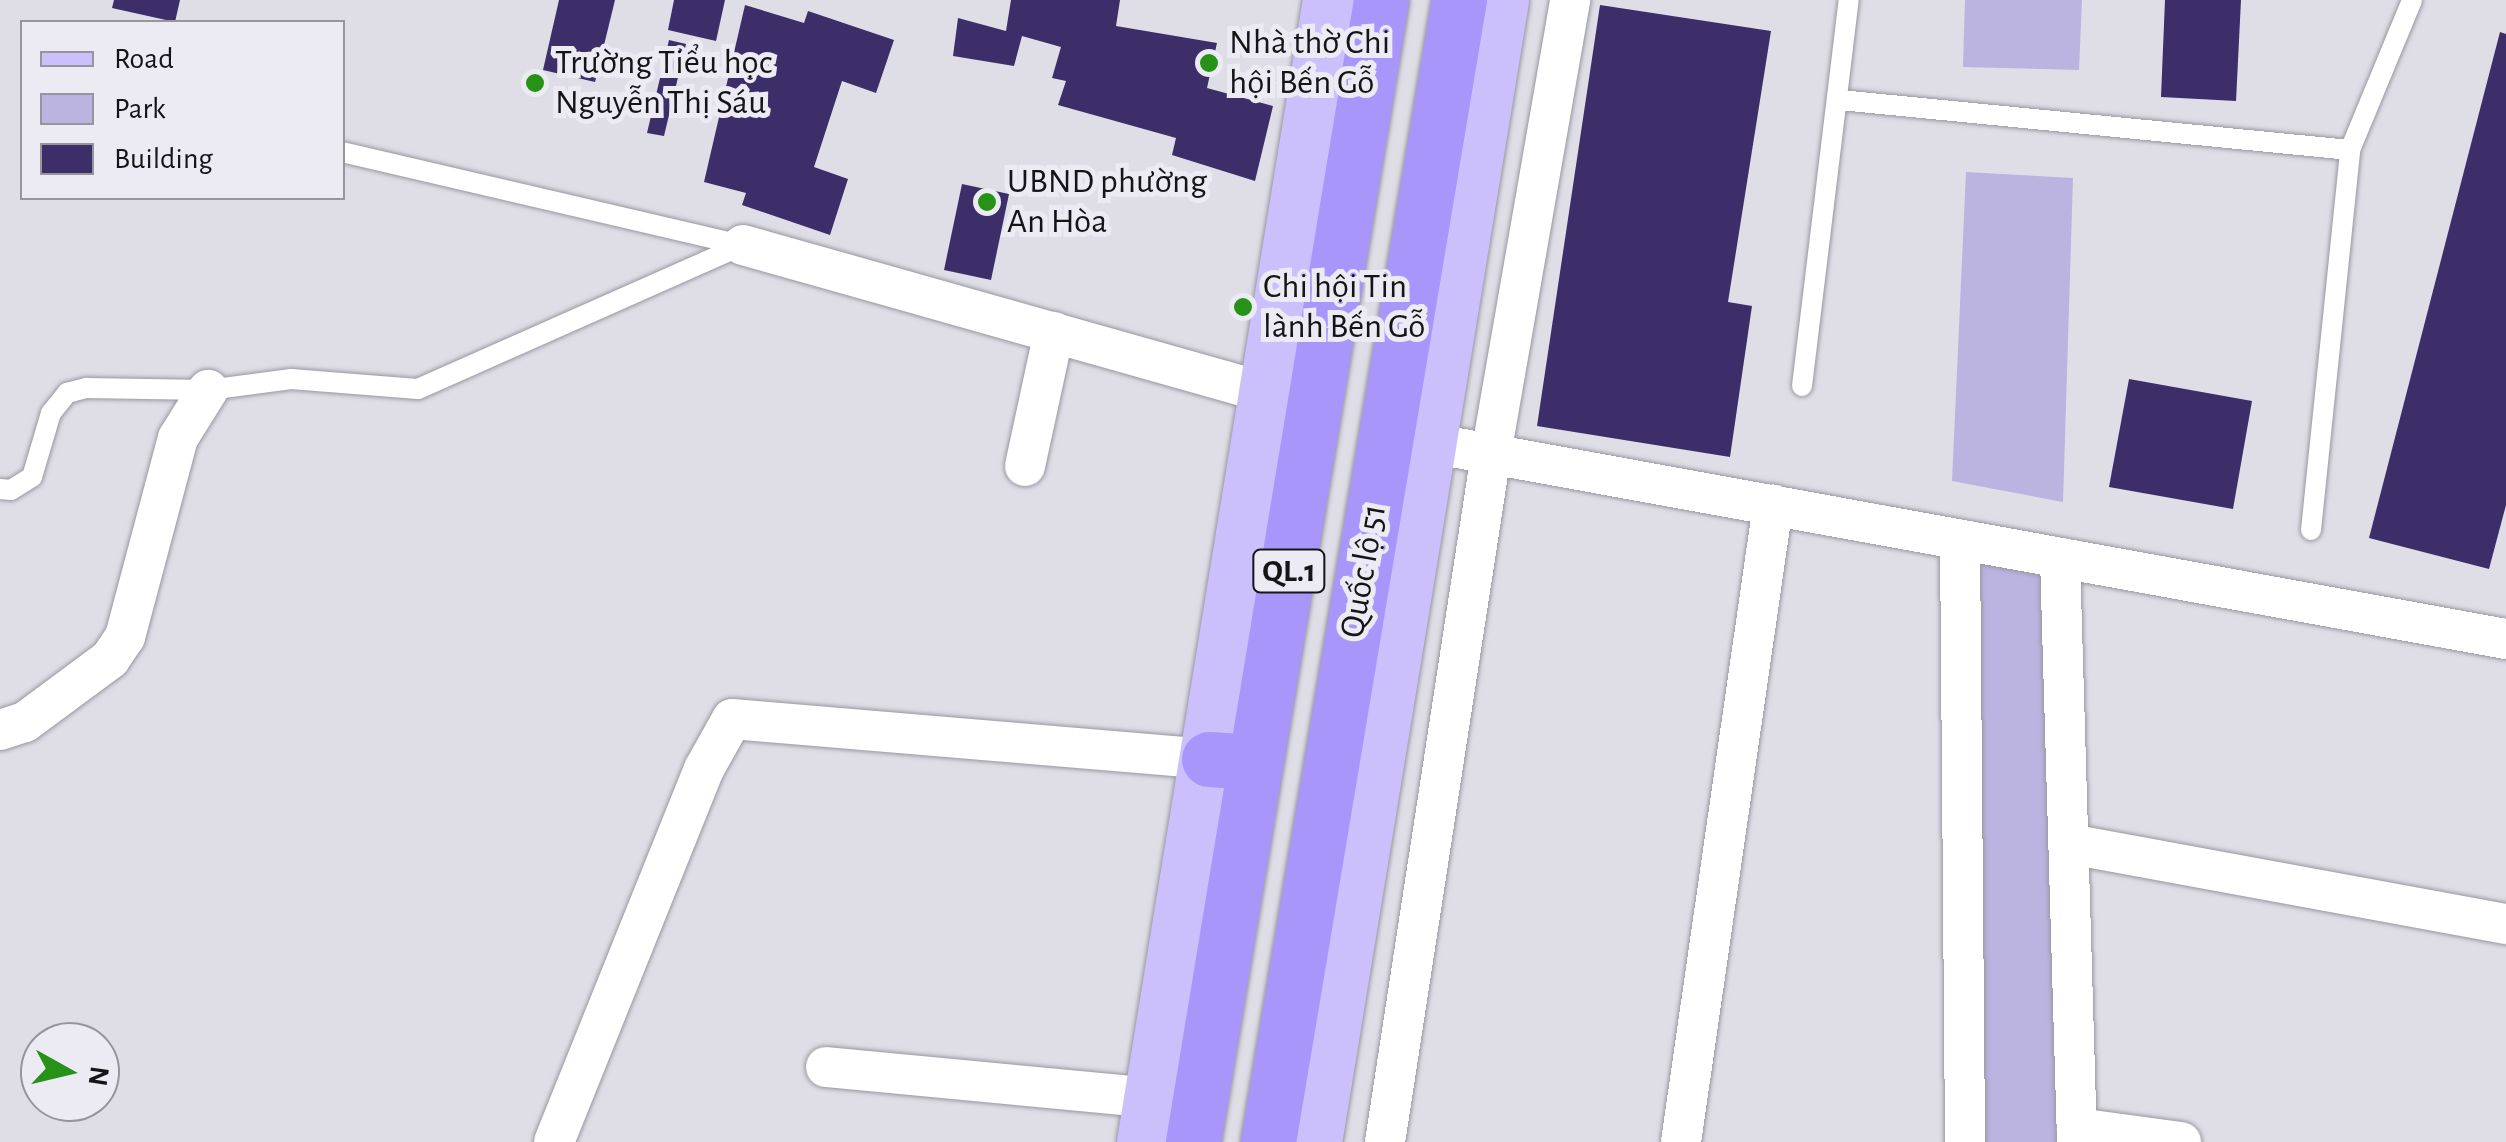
<!DOCTYPE html>
<html>
<head>
<meta charset="utf-8">
<style>
	body { margin:0 }
	#map { position:relative; width:2506px; height:1142px; overflow:hidden; background:#dfdee7; font-family:"Alegreya Sans",sans-serif }
	div>[style] { position:absolute }
	.green>* { inset:0; background:#bbb4e0 }
	.building>* { inset:0; background:#3c2e69 }
	.roads { filter:drop-shadow(0 0 2px #9897a0) drop-shadow(0 0 2px #9897a0) }
	.lane>* { height:20px; margin:-10px; padding:0 10px; transform-origin:10px; border-radius:10px; background:#fff }
	.street>* { height:40px; margin:-20px; padding:0 20px; transform-origin:20px; border-radius:20px; background:#fff }
	.primary>* { height:55px; margin:-27.5px; padding:0 27.5px; transform-origin:27.5px; border-radius:27.5px; background:#cbc0fc }
	.highway>* { height:55px; margin:-27.5px; padding:0 27.5px; transform-origin:27.5px; border-radius:27.5px; background:#a996fa }
	.dots>* { width:28px; height:28px; translate:-50% -50%; box-sizing:border-box; border:5px solid #ecebf4; border-radius:50% }
	span { translate:-50% -50%; white-space:nowrap; text-align:center; line-height:1.15; -webkit-text-stroke:10px #ecebf4; paint-order:stroke }
	.shield-label span { padding:2px 8px; background:#ecebf4; border:2px solid; border-radius:8px; -webkit-text-stroke-width:0 }
	.shield-label { font-size:32px; color:#151518; font-weight:700 }
	.poi-label { font-size:35px; color:#151518 }
	.left { translate:0 -50%; text-align:left }
	.street-label { font-size:35px; color:#151518 }
	.legend { position:absolute; left:20px; top:20px; width:325px; height:180px; box-sizing:border-box; background:#ecebf4; border:2px solid #96959c; margin:0; padding:12px 18px; list-style:none; font-size:30px; color:#151518 }
	.legend li { display:flex; align-items:center; gap:20px; height:50px }
	.legend b { width:50px; border:2px solid #96959c }
	.north { position:absolute; left:20px; top:1022px; width:100px; height:100px; box-sizing:border-box; background:#ecebf4; border:2px solid #96959c; border-radius:50%; rotate:98deg; font-size:28px; font-weight:700; line-height:40px; text-align:center; color:#151518 }
	.north::after { content:''; display:block; margin:auto; width:35px; height:45px; background:#279218; clip-path:polygon(50% 0,100% 100%,50% 72%,0 100%) }
</style>
</head>
<body>
<div id="map">
	<div class="green">
		<i style="clip-path:polygon(1965px 0,2082px 0,2079px 70px,1963px 67px)"></i>
		<i style="clip-path:polygon(1966px 172px,2073px 178px,2063px 502px,1952px 481px)"></i>
		<i style="clip-path:polygon(1974px 556px,2048px 569px,2064px 1142px,1979px 1142px)"></i>
	</div>
	<div class="building">
		<i style="clip-path:polygon(114px 0,180px 0,175px 22px,112px 8px)"></i>
		<i style="clip-path:polygon(559px 0,615px 0,595px 82px,543px 70px)"></i>
		<i style="clip-path:polygon(674px 0,725px 0,716px 41px,668px 30px)"></i>
		<i style="clip-path:polygon(1011px 0,1120px 0,1116px 26px,1217px 43px,1207px 88px,1273px 106px,1255px 181px,1172px 155px,1176px 138px,1058px 105px,1066px 81px,1052px 78px,1061px 47px,1022px 36px,1014px 66px,953px 56px,958px 18px,1006px 31px)"></i>
		<i style="clip-path:polygon(2165px 0,2241px 0,2236px 101px,2161px 97px)"></i>
		<i style="clip-path:polygon(745px 5px,804px 23px,808px 11px,894px 40px,876px 93px,842px 81px,814px 167px,848px 179px,830px 235px,742px 205px,746px 193px,704px 182px)"></i>
		<i style="clip-path:polygon(1600px 5px,1771px 31px,1728px 302px,1752px 306px,1730px 457px,1537px 426px)"></i>
		<i style="clip-path:polygon(2500px 32px,2506px 34px,2506px 505px,2489px 569px,2369px 538px)"></i>
		<i style="clip-path:polygon(669px 40px,686px 44px,664px 136px,647px 133px)"></i>
		<i style="clip-path:polygon(962px 184px,1009px 194px,991px 280px,944px 270px)"></i>
		<i style="clip-path:polygon(2129px 379px,2252px 401px,2233px 509px,2109px 487px)"></i>
	</div>
	<div class="roads">
		<div class="lane">
			<i style="left:1840px;top:100px;width:512px;rotate:5.6deg"></i>
			<i style="left:342px;top:152px;width:412px;rotate:13.1deg"></i>
			<i style="left:1802px;top:386px;width:389px;rotate:-83.1deg"></i>
			<i style="left:0;top:489px;width:11px;rotate:5deg"></i>
			<i style="left:11px;top:490px;width:25px;rotate:-32deg"></i>
			<i style="left:32px;top:477px;width:67px;rotate:-73.5deg"></i>
			<i style="left:51px;top:413px;width:26px;rotate:-51deg"></i>
			<i style="left:67px;top:393px;width:20px;rotate:-15deg"></i>
			<i style="left:86px;top:388px;width:122px;rotate:0.9deg"></i>
			<i style="left:208px;top:390px;width:84px;rotate:-7.5deg"></i>
			<i style="left:291px;top:379px;width:127px;rotate:4.5deg"></i>
			<i style="left:418px;top:389px;width:355px;rotate:-23.9deg"></i>
			<i style="left:2311px;top:530px;width:382px;rotate:-84.1deg"></i>
			<i style="left:2350px;top:150px;width:162px;rotate:-67.5deg"></i>
		</div>
		<div class="street">
			<i style="left:743px;top:245px;width:541px;rotate:15.76deg"></i>
			<i style="left:1403px;top:438px;width:1121px;rotate:10.33deg"></i>
			<i style="left:1025px;top:466px;width:137px;rotate:-77.8deg"></i>
			<i style="left:1960px;top:540px;width:602px;rotate:89.52deg"></i>
			<i style="left:2060px;top:558px;width:584px;rotate:88.33deg"></i>
			<i style="left:0;top:730px;width:26px;rotate:-18deg"></i>
			<i style="left:25px;top:722px;width:106px;rotate:-36.5deg"></i>
			<i style="left:110px;top:659px;width:27px;rotate:-56deg"></i>
			<i style="left:125px;top:637px;width:206px;rotate:-75.1deg"></i>
			<i style="left:178px;top:438px;width:57px;rotate:-58deg"></i>
			<i style="left:2070px;top:844px;width:443px;rotate:10.4deg"></i>
			<i style="left:826px;top:1067px;width:326px;rotate:5.4deg"></i>
			<i style="left:2077px;top:1128px;width:105px;rotate:7.7deg"></i>
			<i style="left:554px;top:1142px;width:402px;rotate:-68.1deg"></i>
			<i style="left:704px;top:769px;width:57px;rotate:-60.8deg"></i>
			<i style="left:732px;top:719px;width:479px;rotate:4.8deg"></i>
			<i style="left:1385px;top:1142px;width:696px;rotate:-81.24deg"></i>
			<i style="left:1491px;top:454px;width:461px;rotate:-80.1deg"></i>
			<i style="left:1681px;top:1142px;width:644px;rotate:-81.78deg"></i>
		</div>
		<div class="primary">
			<i style="left:1144px;top:1142px;width:1157px;rotate:-80.75deg"></i>
			<i style="left:1314px;top:1142px;width:1157px;rotate:-80.7deg"></i>
		</div>
		<div class="highway">
			<i style="left:1209px;top:759px;width:46px;rotate:3.7deg"></i>
			<i style="left:1193px;top:1142px;width:1157px;rotate:-80.65deg"></i>
			<i style="left:1268px;top:1142px;width:1158px;rotate:-80.51deg"></i>
		</div>
	</div>
	<div class="dots">
		<i style="left:1209px;top:63px;background:#279218"></i>
		<i style="left:535px;top:83px;background:#279218"></i>
		<i style="left:987px;top:202px;background:#279218"></i>
		<i style="left:1243px;top:307px;background:#279218"></i>
	</div>
	<div class="shield-label">
		<span style="left:1289px;top:571px">QL.1</span>
	</div>
	<div class="poi-label">
		<span class="left" style="left:1229px;top:63px">Nhà thờ Chi<br>hội Bến Gỗ</span>
		<span class="left" style="left:555px;top:83px">Trường Tiểu học<br>Nguyễn Thị Sáu</span>
		<span class="left" style="left:1007px;top:202px">UBND phường<br>An Hòa</span>
		<span class="left" style="left:1263px;top:307px">Chi hội Tin<br>lành Bến Gỗ</span>
	</div>
	<div class="street-label">
		<span style="left:1364px;top:571px;rotate:-80deg">Quốc lộ 51</span>
	</div>
	<ul class="legend">
	<li><b style="height:12px;background:#cbc0fc"></b>Road</li>
	<li><b style="height:28px;background:#bbb4e0"></b>Park</li>
	<li><b style="height:28px;background:#3c2e69"></b>Building</li>
	</ul>
	<div class="north">N</div>
</div>
</body>
</html>
